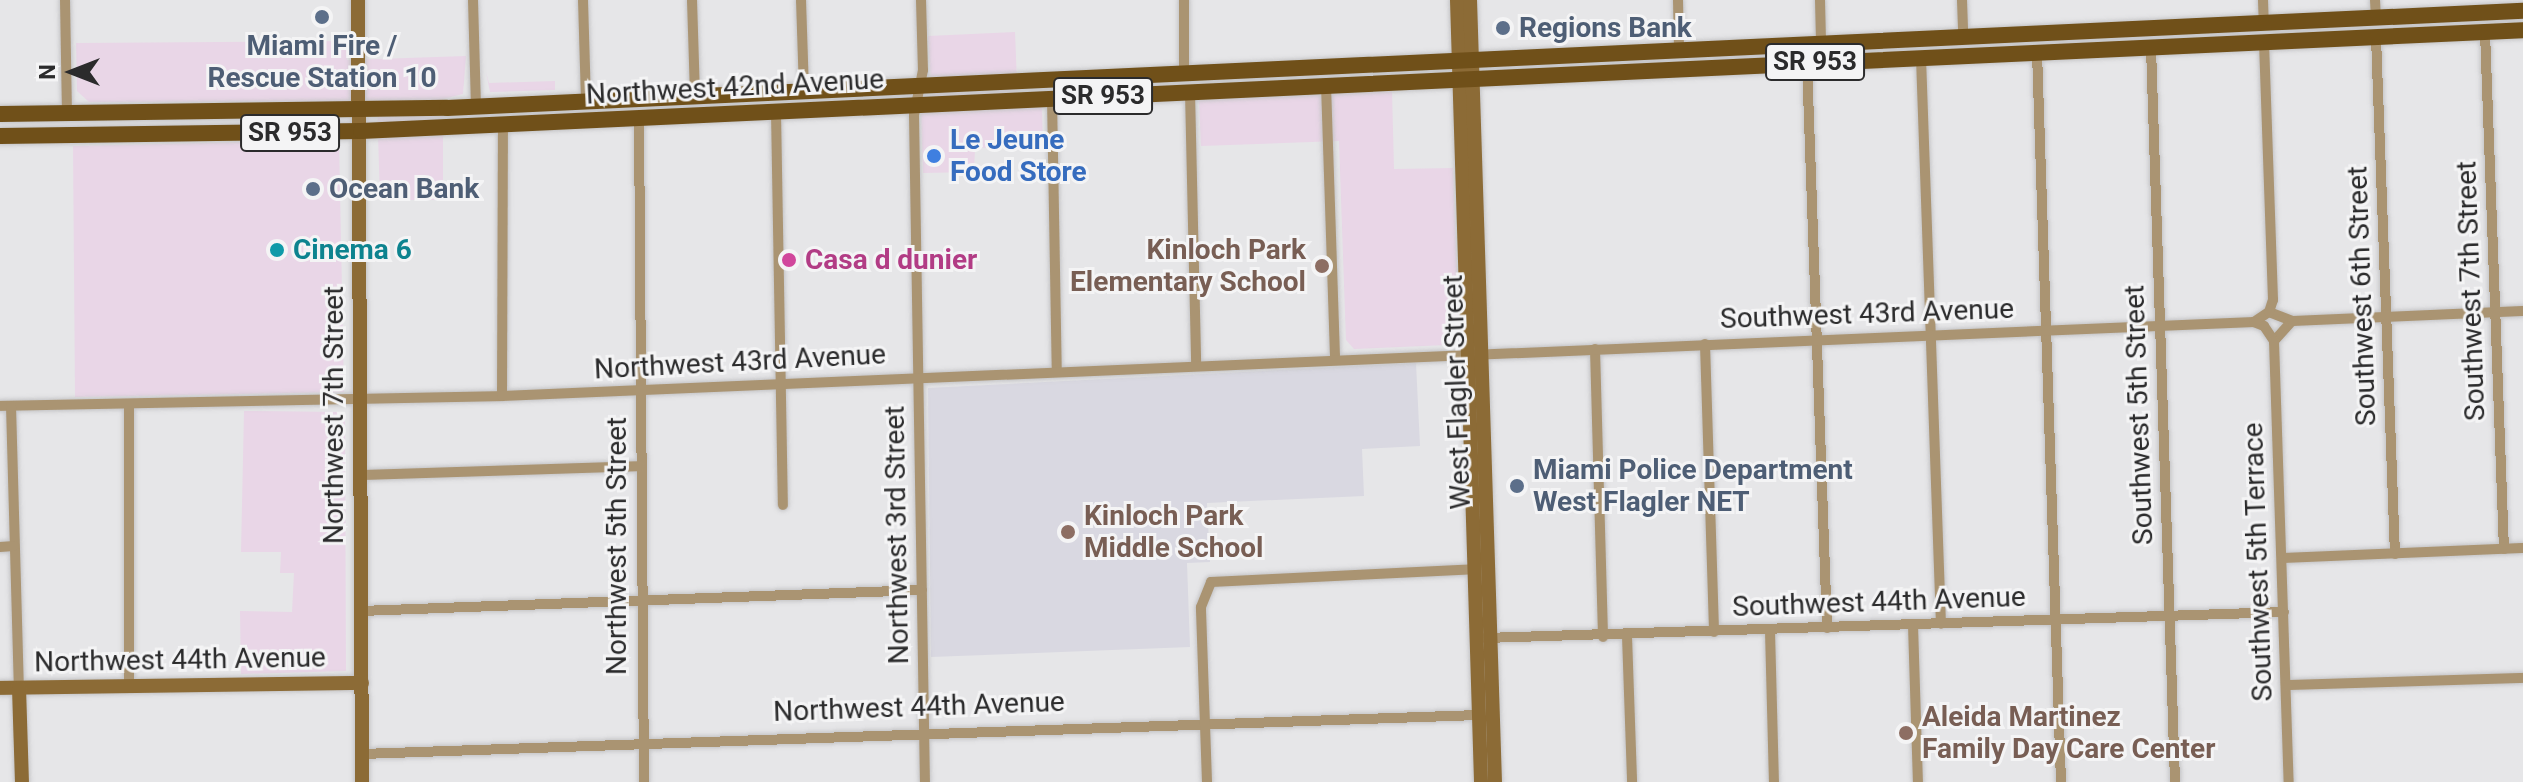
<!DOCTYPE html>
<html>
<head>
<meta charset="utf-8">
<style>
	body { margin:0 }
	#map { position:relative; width:2523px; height:782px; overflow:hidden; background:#e6e6e8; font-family:Roboto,sans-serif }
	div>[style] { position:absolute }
	.commercial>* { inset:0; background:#e9d6e7 }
	.built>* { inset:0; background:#d9d8e1 }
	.roads { filter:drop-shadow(0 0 2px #c4c4c6) drop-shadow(0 0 2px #c4c4c6) }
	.street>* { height:10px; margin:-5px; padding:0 5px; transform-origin:5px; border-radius:5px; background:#aa9472 }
	.secondary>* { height:14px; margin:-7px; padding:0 7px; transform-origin:7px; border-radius:7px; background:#8c6b36 }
	.primary>* { height:16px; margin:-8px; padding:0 8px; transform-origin:8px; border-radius:8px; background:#705019 }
	.dots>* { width:22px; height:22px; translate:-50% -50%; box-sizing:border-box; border:4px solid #f4f4f5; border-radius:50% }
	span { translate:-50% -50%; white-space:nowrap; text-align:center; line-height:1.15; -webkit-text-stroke:6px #f4f4f5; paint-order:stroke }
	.shield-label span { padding:2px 6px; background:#f4f4f5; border:2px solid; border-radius:6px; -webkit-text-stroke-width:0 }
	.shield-label { font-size:26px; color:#2b2b2c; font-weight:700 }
	.service-label { font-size:28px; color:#4e5e75; font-weight:700 }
	.left { translate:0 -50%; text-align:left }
	.street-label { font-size:28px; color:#2b2b2c }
	.shop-label { font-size:28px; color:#366cbe; font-weight:700 }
	.culture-label { font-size:28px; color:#0d838f; font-weight:700 }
	.education-label { font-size:28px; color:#785e54; font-weight:700 }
	.right { translate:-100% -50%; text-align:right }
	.hotel-label { font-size:28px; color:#b23c85; font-weight:700 }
	.north { position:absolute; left:32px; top:32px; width:80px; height:80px; -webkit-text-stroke:6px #f4f4f5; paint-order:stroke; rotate:270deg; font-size:22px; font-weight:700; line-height:32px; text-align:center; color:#2b2b2c }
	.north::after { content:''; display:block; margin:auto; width:28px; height:36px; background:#2b2b2c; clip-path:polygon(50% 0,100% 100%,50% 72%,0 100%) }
</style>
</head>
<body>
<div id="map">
	<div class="commercial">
		<i style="clip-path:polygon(1015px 32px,1018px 108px,1042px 107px,1043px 146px,975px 148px,974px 172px,923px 173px,921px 112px,933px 111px,928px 36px)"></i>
		<i style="clip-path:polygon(346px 41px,347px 60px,466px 56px,463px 94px,443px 99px,443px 200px,380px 200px,377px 101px,89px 102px,77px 91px,76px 43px)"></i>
		<i style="clip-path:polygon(486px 72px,489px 83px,555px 81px,555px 90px,490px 92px)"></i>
		<i style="clip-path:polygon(1392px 91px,1394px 169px,1453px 168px,1459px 335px,1446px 345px,1354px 349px,1346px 340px,1339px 141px,1201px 146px,1199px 100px)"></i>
		<i style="clip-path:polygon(339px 140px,344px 392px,75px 397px,73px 146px)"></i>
		<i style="clip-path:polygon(244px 411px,341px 412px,345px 418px,346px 671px,241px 674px,240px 611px,292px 612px,294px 573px,280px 573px,281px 552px,241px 552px)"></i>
	</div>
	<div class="built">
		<i style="clip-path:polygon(1416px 363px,1420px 446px,1362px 449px,1364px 496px,1207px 503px,1210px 562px,1187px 563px,1190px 647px,931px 657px,928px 388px)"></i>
	</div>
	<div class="roads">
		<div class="street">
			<i style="left:65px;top:0;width:113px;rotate:89deg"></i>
			<i style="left:473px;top:0;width:106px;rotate:88.4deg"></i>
			<i style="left:583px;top:0;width:100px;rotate:88.3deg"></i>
			<i style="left:692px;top:0;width:95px;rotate:88.2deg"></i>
			<i style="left:801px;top:0;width:90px;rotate:88.1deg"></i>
			<i style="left:921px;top:0;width:70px;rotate:88.4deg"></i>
			<i style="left:923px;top:70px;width:46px;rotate:101.3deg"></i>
			<i style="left:914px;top:115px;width:667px;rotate:89.06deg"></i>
			<i style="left:1184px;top:0;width:71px;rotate:90deg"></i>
			<i style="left:1678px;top:0;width:49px;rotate:88.8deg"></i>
			<i style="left:1820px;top:0;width:42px;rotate:88.6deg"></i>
			<i style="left:1962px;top:0;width:36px;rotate:88deg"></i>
			<i style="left:2263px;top:0;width:23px;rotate:88deg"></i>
			<i style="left:2375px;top:0;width:18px;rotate:87deg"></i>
			<i style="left:2485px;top:32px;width:517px;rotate:87.9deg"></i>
			<i style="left:2376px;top:37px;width:517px;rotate:87.9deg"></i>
			<i style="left:2151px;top:47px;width:735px;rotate:88.13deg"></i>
			<i style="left:2037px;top:52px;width:730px;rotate:88.12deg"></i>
			<i style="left:1921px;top:58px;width:566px;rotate:87.98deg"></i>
			<i style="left:1807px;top:63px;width:565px;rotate:87.97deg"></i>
			<i style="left:1326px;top:85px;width:275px;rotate:88.1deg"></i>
			<i style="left:1190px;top:92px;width:274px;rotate:88.7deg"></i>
			<i style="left:1052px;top:98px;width:274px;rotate:89deg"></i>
			<i style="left:776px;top:112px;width:393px;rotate:89deg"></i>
			<i style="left:639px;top:118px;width:664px;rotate:89.57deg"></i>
			<i style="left:2269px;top:312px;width:25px;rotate:21deg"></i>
			<i style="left:2254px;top:322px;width:18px;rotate:-34deg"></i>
			<i style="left:2269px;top:312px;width:13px;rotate:-72deg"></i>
			<i style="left:2273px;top:300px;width:258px;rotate:-92deg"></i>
			<i style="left:2274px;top:341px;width:27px;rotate:-48deg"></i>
			<i style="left:2292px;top:321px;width:231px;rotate:-2.5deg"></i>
			<i style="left:1705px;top:344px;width:288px;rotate:88.2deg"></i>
			<i style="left:1595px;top:349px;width:288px;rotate:88.4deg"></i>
			<i style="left:502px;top:396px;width:271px;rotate:-89.8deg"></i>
			<i style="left:0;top:406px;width:502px;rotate:-1.14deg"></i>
			<i style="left:502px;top:396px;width:1754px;rotate:-2.42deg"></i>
			<i style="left:2254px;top:322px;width:11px;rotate:22deg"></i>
			<i style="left:2264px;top:326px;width:18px;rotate:56deg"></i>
			<i style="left:2274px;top:341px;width:441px;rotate:88.1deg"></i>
			<i style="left:11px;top:406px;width:282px;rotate:88.4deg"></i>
			<i style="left:360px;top:475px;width:280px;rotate:-1.8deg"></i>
			<i style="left:0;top:547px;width:14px;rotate:-4deg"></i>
			<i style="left:2282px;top:558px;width:241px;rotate:-2.4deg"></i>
			<i style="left:361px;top:611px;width:561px;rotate:-2.14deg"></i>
			<i style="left:1913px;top:625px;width:157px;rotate:88.2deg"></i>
			<i style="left:1770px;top:631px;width:151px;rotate:88.5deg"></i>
			<i style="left:1627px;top:636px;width:146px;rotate:88deg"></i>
			<i style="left:1485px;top:638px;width:799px;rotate:-1.86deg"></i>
			<i style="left:2286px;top:685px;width:237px;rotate:-1.7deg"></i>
			<i style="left:129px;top:686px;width:282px;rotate:-90deg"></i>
			<i style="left:362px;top:754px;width:1118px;rotate:-2deg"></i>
			<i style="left:1207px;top:782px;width:175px;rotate:-92deg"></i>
			<i style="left:1201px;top:607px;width:27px;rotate:-68deg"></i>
			<i style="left:1211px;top:582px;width:263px;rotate:-2.8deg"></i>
		</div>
		<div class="secondary">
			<i style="left:358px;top:0;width:782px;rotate:89.71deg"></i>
			<i style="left:1457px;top:0;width:782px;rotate:88.24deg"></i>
			<i style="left:1470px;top:0;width:782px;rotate:88.17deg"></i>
			<i style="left:0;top:688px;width:362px;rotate:-0.8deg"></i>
			<i style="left:19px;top:688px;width:94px;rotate:88.2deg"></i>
		</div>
		<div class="primary">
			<i style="left:0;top:114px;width:447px;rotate:-0.8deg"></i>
			<i style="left:447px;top:108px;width:2078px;rotate:-2.68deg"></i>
			<i style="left:0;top:136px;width:361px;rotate:-0.8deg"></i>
			<i style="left:361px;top:131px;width:2164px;rotate:-2.67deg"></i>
		</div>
	</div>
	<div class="dots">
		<i style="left:322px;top:17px;background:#5c6f8a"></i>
		<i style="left:1503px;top:28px;background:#5c6f8a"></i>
		<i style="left:934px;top:156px;background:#3f7fe0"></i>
		<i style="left:313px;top:189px;background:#5c6f8a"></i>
		<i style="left:277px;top:250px;background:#0f9aa8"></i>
		<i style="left:789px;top:260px;background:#d1479c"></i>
		<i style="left:1322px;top:266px;background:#8d6e63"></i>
		<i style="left:1517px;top:486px;background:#5c6f8a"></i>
		<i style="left:1068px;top:532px;background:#8d6e63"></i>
		<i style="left:1906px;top:733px;background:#8d6e63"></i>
	</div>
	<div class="shield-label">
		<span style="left:1815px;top:62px">SR 953</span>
		<span style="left:1103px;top:96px">SR 953</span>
		<span style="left:290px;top:133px">SR 953</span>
	</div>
	<div class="service-label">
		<span class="left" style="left:1519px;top:28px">Regions Bank</span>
		<span style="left:322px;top:62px">Miami Fire /<br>Rescue Station 10</span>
		<span class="left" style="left:329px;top:189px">Ocean Bank</span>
		<span class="left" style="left:1533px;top:486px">Miami Police Department<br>West Flagler NET</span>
	</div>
	<div class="street-label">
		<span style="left:735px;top:87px;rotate:-3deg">Northwest 42nd Avenue</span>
		<span style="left:2471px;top:291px;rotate:-92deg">Southwest 7th Street</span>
		<span style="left:2362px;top:296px;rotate:-92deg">Southwest 6th Street</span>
		<span style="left:1867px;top:314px;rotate:-2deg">Southwest 43rd Avenue</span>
		<span style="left:740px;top:362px;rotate:-3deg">Northwest 43rd Avenue</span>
		<span style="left:1457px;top:392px;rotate:-92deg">West Flagler Street</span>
		<span style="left:334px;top:415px;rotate:-90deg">Northwest 7th Street</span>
		<span style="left:2139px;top:415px;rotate:-92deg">Southwest 5th Street</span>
		<span style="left:897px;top:535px;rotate:-91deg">Northwest 3rd Street</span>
		<span style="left:617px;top:546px;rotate:-90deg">Northwest 5th Street</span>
		<span style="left:2258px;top:562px;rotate:-92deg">Southwest 5th Terrace</span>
		<span style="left:1879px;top:602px;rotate:-2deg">Southwest 44th Avenue</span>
		<span style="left:180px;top:660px;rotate:-1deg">Northwest 44th Avenue</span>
		<span style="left:919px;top:707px;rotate:-2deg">Northwest 44th Avenue</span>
	</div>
	<div class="shop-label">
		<span class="left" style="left:950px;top:156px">Le Jeune<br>Food Store</span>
	</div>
	<div class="culture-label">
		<span class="left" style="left:293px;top:250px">Cinema 6</span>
	</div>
	<div class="education-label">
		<span class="right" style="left:1306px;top:266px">Kinloch Park<br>Elementary School</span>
		<span class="left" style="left:1084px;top:532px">Kinloch Park<br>Middle School</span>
		<span class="left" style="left:1922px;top:733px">Aleida Martinez<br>Family Day Care Center</span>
	</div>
	<div class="hotel-label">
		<span class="left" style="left:805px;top:260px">Casa d dunier</span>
	</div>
	<div class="north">N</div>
</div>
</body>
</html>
